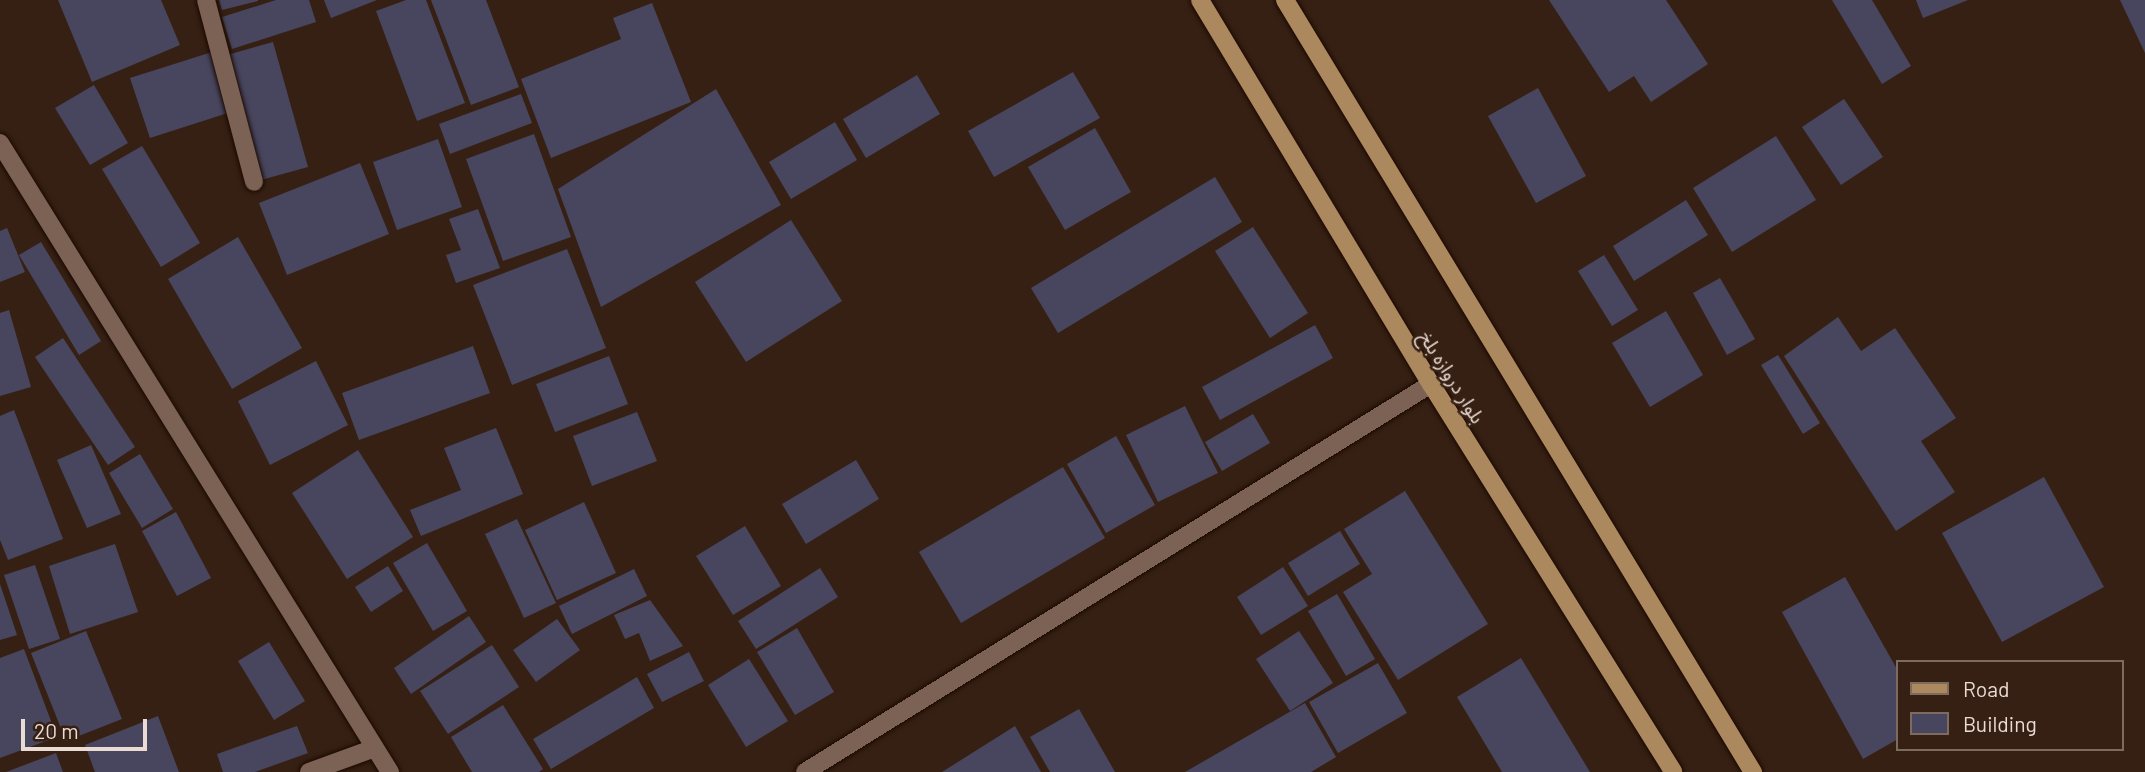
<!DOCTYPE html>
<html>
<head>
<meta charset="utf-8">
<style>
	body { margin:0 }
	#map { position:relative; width:2145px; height:772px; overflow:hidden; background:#362013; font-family:Barlow,"Noto Sans Arabic",sans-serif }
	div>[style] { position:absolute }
	.building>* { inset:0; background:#47465e }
	.roads { filter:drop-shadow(0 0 2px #1c0901) drop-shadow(0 0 2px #1c0901) }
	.minor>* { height:18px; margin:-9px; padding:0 9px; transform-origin:9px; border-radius:9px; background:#7b6254 }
	.major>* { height:18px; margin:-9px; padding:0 9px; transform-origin:9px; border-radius:9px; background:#ab885d }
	span { translate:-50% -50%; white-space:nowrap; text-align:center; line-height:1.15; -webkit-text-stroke:5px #362013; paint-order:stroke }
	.street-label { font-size:19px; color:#eadbd3 }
	.legend { position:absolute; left:1896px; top:660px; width:228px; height:91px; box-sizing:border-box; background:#362013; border:2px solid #7e6b60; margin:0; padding:9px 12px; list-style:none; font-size:21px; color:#eadbd3 }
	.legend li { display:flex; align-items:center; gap:14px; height:35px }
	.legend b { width:35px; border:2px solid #7e6b60 }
	.scale { position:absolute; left:21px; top:719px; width:126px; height:32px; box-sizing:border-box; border:4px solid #eadbd3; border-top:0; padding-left:9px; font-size:21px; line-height:24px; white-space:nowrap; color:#eadbd3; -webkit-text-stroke:5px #362013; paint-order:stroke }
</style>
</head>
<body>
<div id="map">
	<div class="building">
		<i style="clip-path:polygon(58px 0,161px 0,180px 45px,92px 82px)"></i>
		<i style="clip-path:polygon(219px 0,258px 0,258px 1px,222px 10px)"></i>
		<i style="clip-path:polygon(276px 0,309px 0,316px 22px,232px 49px,222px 17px)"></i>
		<i style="clip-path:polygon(324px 0,377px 0,331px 18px)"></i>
		<i style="clip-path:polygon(406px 0,426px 0,465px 103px,417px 121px,376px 11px)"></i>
		<i style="clip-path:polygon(431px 0,486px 0,519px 87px,471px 105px)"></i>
		<i style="clip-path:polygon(1549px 0,1666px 0,1708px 64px,1651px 102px,1634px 76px,1609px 92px)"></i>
		<i style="clip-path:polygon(1832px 0,1872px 0,1911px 66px,1882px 84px)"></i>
		<i style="clip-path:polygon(1916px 0,1968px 0,1923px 18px)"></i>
		<i style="clip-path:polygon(2120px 0,2145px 0,2145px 53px)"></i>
		<i style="clip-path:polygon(652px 3px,691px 102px,551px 158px,521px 79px,621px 39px,613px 18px)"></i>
		<i style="clip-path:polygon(273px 42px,308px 167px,261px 180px,227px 55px)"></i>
		<i style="clip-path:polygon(212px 52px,231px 112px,150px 138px,130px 78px)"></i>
		<i style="clip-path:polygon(1073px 72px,1100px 118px,994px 177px,968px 131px)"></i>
		<i style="clip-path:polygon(917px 75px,940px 114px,866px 158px,843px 119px)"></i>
		<i style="clip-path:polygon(94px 85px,128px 143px,90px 165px,55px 108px)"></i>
		<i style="clip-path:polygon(1538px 88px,1586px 176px,1536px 203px,1488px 116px)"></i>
		<i style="clip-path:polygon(716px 89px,781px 205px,601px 307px,558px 189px)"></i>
		<i style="clip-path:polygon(521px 94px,532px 123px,450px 154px,439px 124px)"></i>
		<i style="clip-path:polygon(1844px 99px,1883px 157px,1841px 185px,1802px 127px)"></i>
		<i style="clip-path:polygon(835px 122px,857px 160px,791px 199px,769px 162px)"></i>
		<i style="clip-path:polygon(1095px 128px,1131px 192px,1065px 230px,1028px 167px)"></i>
		<i style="clip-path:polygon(534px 134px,571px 237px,503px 261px,466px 159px)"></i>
		<i style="clip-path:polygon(1776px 136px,1816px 200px,1732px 252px,1693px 188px)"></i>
		<i style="clip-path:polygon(438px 139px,462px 207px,397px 230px,373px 162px)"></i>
		<i style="clip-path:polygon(142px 146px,200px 243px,161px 267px,102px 169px)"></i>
		<i style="clip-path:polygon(360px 163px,389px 234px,287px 275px,259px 203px)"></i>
		<i style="clip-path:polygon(1215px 177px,1242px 222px,1058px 333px,1031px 288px)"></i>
		<i style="clip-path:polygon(1686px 200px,1708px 235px,1634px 281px,1613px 246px)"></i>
		<i style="clip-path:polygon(478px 209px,500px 268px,456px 283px,446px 255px,461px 250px,449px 219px)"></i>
		<i style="clip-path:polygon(791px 220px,842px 301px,746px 362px,695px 282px)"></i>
		<i style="clip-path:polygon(1253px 227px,1308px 313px,1270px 338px,1215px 251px)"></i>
		<i style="clip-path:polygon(7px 228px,25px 272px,0 282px,0 231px)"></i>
		<i style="clip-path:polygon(238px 237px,302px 348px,232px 389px,168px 279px)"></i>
		<i style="clip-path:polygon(41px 242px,101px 341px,79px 355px,19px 255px)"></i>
		<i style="clip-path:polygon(567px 249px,606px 348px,512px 385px,473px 285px)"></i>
		<i style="clip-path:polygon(1604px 255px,1638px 310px,1612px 326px,1578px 271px)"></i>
		<i style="clip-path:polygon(1720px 278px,1755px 339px,1727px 355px,1693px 293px)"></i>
		<i style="clip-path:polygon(9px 310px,31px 387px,0 396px,0 313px)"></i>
		<i style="clip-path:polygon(1666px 311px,1703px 375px,1650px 407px,1612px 343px)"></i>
		<i style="clip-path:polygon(1838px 317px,1861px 351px,1895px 328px,1956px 418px,1921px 441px,1955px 492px,1896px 531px,1784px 356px)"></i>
		<i style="clip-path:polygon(1315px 325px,1333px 358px,1220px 420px,1202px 387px)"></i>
		<i style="clip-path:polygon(63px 338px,135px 447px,108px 465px,35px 357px)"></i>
		<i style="clip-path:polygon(473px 346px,490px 393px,359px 440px,342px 393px)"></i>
		<i style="clip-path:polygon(1778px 355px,1820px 423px,1803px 434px,1761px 365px)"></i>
		<i style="clip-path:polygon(609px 356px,628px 404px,555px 432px,536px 384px)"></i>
		<i style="clip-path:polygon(316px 361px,348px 425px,270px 465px,238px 401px)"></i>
		<i style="clip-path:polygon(1185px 406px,1218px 473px,1158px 502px,1126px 435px)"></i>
		<i style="clip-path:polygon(14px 410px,63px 539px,8px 560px,0 540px,0 416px)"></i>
		<i style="clip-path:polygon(637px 412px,657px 461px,592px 486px,573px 436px)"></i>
		<i style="clip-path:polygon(1253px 414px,1270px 443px,1222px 471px,1205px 442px)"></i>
		<i style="clip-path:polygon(496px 428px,523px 494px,421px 536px,410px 510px,461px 490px,444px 448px)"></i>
		<i style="clip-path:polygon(1116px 436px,1155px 505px,1106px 533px,1067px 464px)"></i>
		<i style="clip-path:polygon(91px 445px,121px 514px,87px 528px,57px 460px)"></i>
		<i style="clip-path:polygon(358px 450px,413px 537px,347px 579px,292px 493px)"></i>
		<i style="clip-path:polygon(140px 454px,173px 509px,142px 528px,109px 473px)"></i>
		<i style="clip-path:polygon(856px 460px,879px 499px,806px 544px,782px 504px)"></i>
		<i style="clip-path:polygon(1063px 467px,1105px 538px,961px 623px,919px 552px)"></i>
		<i style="clip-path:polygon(2044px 477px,2104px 587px,2002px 642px,1942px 533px)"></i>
		<i style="clip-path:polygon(1405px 491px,1488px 624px,1398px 680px,1343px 592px,1372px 574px,1344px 529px)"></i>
		<i style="clip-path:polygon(584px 502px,616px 573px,557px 600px,525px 530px)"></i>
		<i style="clip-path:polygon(176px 512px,211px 578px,177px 596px,142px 531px)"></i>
		<i style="clip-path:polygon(517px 519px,556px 603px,524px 618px,485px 534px)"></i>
		<i style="clip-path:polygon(745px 526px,781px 586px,733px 615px,696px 556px)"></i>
		<i style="clip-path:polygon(1340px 531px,1360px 564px,1308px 596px,1288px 563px)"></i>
		<i style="clip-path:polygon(427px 543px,467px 611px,433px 631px,393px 563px)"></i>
		<i style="clip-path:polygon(115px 544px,138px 612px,70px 634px,49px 566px)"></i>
		<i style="clip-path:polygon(35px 565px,60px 639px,29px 649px,4px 575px)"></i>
		<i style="clip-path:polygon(388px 566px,403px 591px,371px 612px,355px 587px)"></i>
		<i style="clip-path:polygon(1283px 567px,1308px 606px,1261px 635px,1237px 597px)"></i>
		<i style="clip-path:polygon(820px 568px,838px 597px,756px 649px,738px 621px)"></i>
		<i style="clip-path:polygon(634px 569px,647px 596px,572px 634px,559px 606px)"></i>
		<i style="clip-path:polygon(1845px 577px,1898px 671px,1898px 739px,1863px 759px,1782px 612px)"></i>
		<i style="clip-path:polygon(0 584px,17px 635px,0 640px)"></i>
		<i style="clip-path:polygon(1337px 594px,1375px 659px,1346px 676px,1308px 611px)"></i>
		<i style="clip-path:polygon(650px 600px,683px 646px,650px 661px,639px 633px,625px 639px,614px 615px)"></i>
		<i style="clip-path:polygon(469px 616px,486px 642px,411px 694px,394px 668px)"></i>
		<i style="clip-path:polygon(557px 619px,580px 650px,536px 682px,513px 650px)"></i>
		<i style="clip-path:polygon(797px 628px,834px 692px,795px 715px,757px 652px)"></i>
		<i style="clip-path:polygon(86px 631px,122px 719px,66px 741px,31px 653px)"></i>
		<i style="clip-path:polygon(1299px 631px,1333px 683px,1290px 711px,1256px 659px)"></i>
		<i style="clip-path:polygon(269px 642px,305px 701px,274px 720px,238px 661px)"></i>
		<i style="clip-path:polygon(492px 645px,519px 687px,448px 734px,420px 691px)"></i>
		<i style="clip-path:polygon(24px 649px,57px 737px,0 758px,0 658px)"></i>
		<i style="clip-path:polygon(689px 652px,704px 681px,662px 702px,647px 674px)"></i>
		<i style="clip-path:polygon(1521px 658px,1590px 772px,1502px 772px,1457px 697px)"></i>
		<i style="clip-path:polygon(749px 659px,788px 721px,746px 747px,708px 685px)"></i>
		<i style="clip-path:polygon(1378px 663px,1407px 713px,1338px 753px,1309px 702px)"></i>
		<i style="clip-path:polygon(637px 677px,654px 708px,551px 769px,533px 739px)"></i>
		<i style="clip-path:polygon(1305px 703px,1336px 757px,1311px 772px,1185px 772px)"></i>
		<i style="clip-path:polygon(503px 705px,543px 769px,539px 772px,472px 772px,451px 737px)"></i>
		<i style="clip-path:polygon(1079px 709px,1115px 772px,1050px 772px,1030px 737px)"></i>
		<i style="clip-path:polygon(158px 716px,179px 772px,95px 772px,85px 745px)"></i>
		<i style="clip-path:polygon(297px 726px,308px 753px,255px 772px,223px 772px,217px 754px)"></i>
		<i style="clip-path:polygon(1015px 726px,1041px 772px,942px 772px)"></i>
		<i style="clip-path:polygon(56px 753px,63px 772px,6px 772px)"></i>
	</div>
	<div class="roads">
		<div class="minor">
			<i style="left:206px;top:0;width:188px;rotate:75.2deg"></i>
			<i style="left:0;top:143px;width:740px;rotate:58.2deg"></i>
			<i style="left:309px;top:772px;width:70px;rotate:-20deg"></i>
			<i style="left:805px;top:772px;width:736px;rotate:-31.79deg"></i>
		</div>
		<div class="major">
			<i style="left:1200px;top:0;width:448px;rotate:59deg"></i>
			<i style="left:1431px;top:384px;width:457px;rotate:58deg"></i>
			<i style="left:1285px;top:0;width:903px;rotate:58.78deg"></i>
		</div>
	</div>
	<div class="street-label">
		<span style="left:1452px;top:377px;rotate:58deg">بلوار دروازه بلخ</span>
	</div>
	<ul class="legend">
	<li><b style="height:9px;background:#ab885d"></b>Road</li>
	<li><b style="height:19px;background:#47465e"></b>Building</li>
	</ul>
	<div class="scale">20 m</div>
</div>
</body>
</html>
